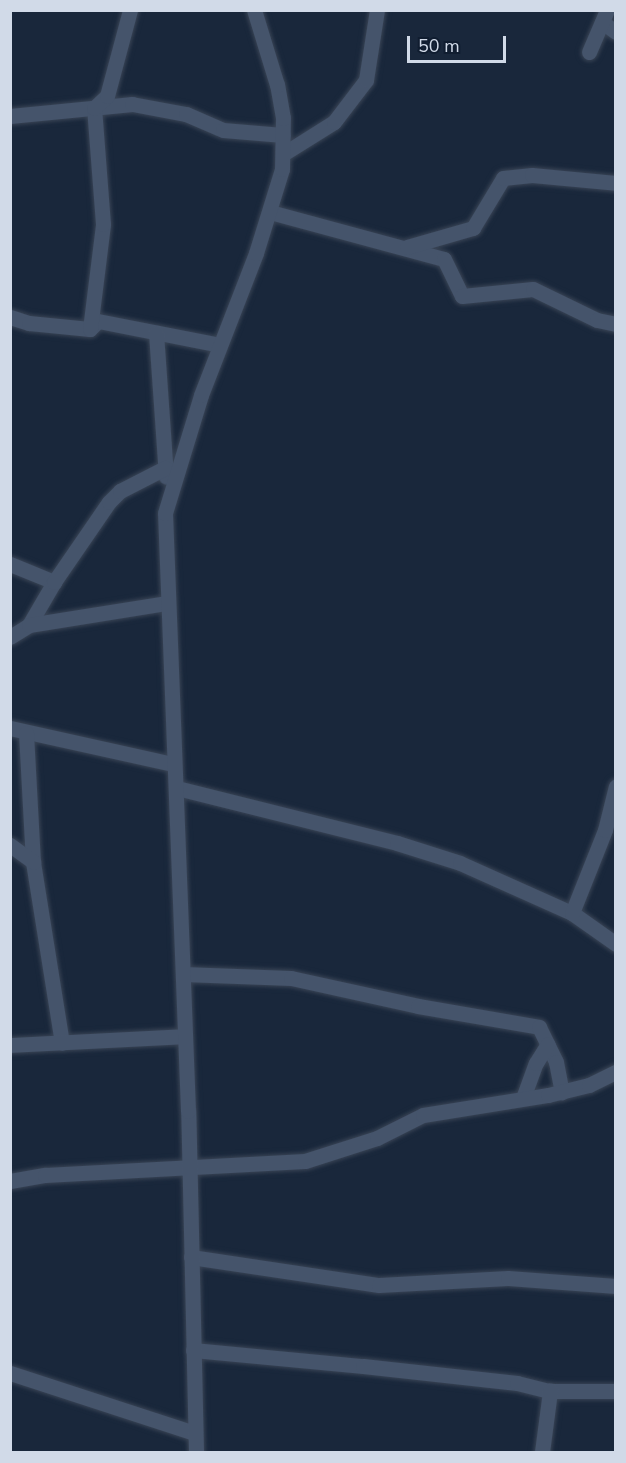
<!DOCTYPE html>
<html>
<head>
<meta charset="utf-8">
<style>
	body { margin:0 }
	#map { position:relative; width:626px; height:1463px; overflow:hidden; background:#19273b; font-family:"Nunito Sans",sans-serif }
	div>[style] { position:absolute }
	.roads { filter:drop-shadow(0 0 2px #394455) drop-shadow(0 0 2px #394455) }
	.minor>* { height:15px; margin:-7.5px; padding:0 7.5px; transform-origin:7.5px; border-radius:7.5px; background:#45546b }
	span { translate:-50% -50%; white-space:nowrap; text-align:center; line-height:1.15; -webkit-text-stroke:6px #101d30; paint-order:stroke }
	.frame { position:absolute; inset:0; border:12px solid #d1dae8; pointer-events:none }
	.scale { position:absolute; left:407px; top:36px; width:99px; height:27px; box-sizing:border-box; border:3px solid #d1dae8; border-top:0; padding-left:8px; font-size:18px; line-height:21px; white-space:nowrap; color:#d1dae8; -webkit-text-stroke:4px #101d30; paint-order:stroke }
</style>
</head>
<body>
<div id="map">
	<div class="roads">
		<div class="minor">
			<i style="left:602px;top:22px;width:17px;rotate:36deg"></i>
			<i style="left:589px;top:52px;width:46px;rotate:-66.8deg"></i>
			<i style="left:10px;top:116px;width:123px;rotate:-5.6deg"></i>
			<i style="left:132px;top:104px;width:55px;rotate:10.5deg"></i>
			<i style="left:186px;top:114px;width:40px;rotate:23.4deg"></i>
			<i style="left:223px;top:130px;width:60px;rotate:4.8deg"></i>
			<i style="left:283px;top:154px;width:60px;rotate:-32.1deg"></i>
			<i style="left:334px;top:122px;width:53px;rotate:-52.7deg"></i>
			<i style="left:366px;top:80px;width:71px;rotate:-81.1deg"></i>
			<i style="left:270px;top:212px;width:180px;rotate:15.1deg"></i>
			<i style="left:444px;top:259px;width:41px;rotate:64.1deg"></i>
			<i style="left:462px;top:296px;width:71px;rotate:-5.6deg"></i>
			<i style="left:533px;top:289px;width:71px;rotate:25.8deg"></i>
			<i style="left:597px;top:320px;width:19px;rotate:12deg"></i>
			<i style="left:407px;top:247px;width:69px;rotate:-16.1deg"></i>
			<i style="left:473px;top:228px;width:58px;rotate:-59deg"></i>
			<i style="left:503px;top:178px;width:29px;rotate:-6deg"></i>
			<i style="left:532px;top:175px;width:84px;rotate:5.4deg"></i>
			<i style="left:10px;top:317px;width:20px;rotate:18deg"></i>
			<i style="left:29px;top:323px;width:61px;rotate:5.6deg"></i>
			<i style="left:90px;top:329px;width:11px;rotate:-45deg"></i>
			<i style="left:98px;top:321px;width:124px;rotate:11.1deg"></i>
			<i style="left:90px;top:329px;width:106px;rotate:-82.9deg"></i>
			<i style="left:103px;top:224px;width:116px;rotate:-94.4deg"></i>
			<i style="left:94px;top:108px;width:18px;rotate:-43deg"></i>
			<i style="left:107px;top:96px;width:89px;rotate:-75deg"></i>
			<i style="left:156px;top:333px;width:144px;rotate:86deg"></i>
			<i style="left:10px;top:564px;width:48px;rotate:22.2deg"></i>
			<i style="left:29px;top:625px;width:50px;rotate:-59.8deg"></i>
			<i style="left:54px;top:582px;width:97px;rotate:-55.5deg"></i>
			<i style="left:109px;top:502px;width:16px;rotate:-45deg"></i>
			<i style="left:120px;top:491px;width:51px;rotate:-27.1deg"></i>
			<i style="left:10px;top:637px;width:22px;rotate:-32deg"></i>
			<i style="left:29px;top:625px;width:140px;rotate:-9.1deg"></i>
			<i style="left:10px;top:728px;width:166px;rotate:12.5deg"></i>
			<i style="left:26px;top:733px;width:129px;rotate:86.9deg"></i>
			<i style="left:33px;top:862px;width:183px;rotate:80.9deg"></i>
			<i style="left:177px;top:788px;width:227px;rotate:14deg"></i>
			<i style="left:397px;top:843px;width:66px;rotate:17.6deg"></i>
			<i style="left:460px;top:863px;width:123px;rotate:24.1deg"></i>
			<i style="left:572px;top:913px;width:54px;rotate:35.2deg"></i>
			<i style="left:10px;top:845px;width:29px;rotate:36deg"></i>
			<i style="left:572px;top:913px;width:89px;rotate:-68.3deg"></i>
			<i style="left:605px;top:830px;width:45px;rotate:-76deg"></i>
			<i style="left:183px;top:974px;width:108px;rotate:2.1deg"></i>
			<i style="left:291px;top:978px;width:130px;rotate:12.4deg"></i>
			<i style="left:418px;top:1006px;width:123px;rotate:9.8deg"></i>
			<i style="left:539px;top:1027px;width:39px;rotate:64deg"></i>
			<i style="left:556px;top:1062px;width:31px;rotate:79deg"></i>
			<i style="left:10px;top:1045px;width:175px;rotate:-2.9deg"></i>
			<i style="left:523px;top:1098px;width:37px;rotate:-70deg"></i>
			<i style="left:536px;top:1063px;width:22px;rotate:-58deg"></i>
			<i style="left:10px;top:1181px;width:36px;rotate:-10deg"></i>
			<i style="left:45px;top:1175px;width:260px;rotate:-3.1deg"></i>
			<i style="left:305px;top:1161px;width:76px;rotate:-17.7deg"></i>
			<i style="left:377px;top:1138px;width:51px;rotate:-26.6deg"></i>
			<i style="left:423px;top:1115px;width:127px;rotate:-9.1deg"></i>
			<i style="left:548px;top:1095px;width:42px;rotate:-13.7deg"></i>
			<i style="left:589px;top:1085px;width:30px;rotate:-26deg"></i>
			<i style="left:191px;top:1257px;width:190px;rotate:8.5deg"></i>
			<i style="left:379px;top:1285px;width:129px;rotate:-3.1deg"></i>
			<i style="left:508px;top:1278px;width:108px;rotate:4.2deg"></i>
			<i style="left:193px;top:1350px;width:171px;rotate:5.4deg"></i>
			<i style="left:363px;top:1366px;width:155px;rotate:6.3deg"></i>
			<i style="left:517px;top:1383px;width:34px;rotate:14deg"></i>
			<i style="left:550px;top:1391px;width:66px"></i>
			<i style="left:10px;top:1373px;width:194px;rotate:18deg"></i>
			<i style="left:196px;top:1452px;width:341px;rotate:-91.3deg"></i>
			<i style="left:188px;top:1111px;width:598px;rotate:-92.2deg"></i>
			<i style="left:165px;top:513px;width:123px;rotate:-73deg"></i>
			<i style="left:201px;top:395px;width:152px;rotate:-68.8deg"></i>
			<i style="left:256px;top:253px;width:88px;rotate:-72.8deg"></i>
			<i style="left:282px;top:169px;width:51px;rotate:-88.9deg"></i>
			<i style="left:283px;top:118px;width:34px;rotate:-100deg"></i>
			<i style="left:277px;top:85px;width:78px;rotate:-107deg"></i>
			<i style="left:542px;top:1452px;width:62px;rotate:-82.5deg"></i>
		</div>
	</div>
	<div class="frame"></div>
	<div class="scale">50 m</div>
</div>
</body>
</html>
